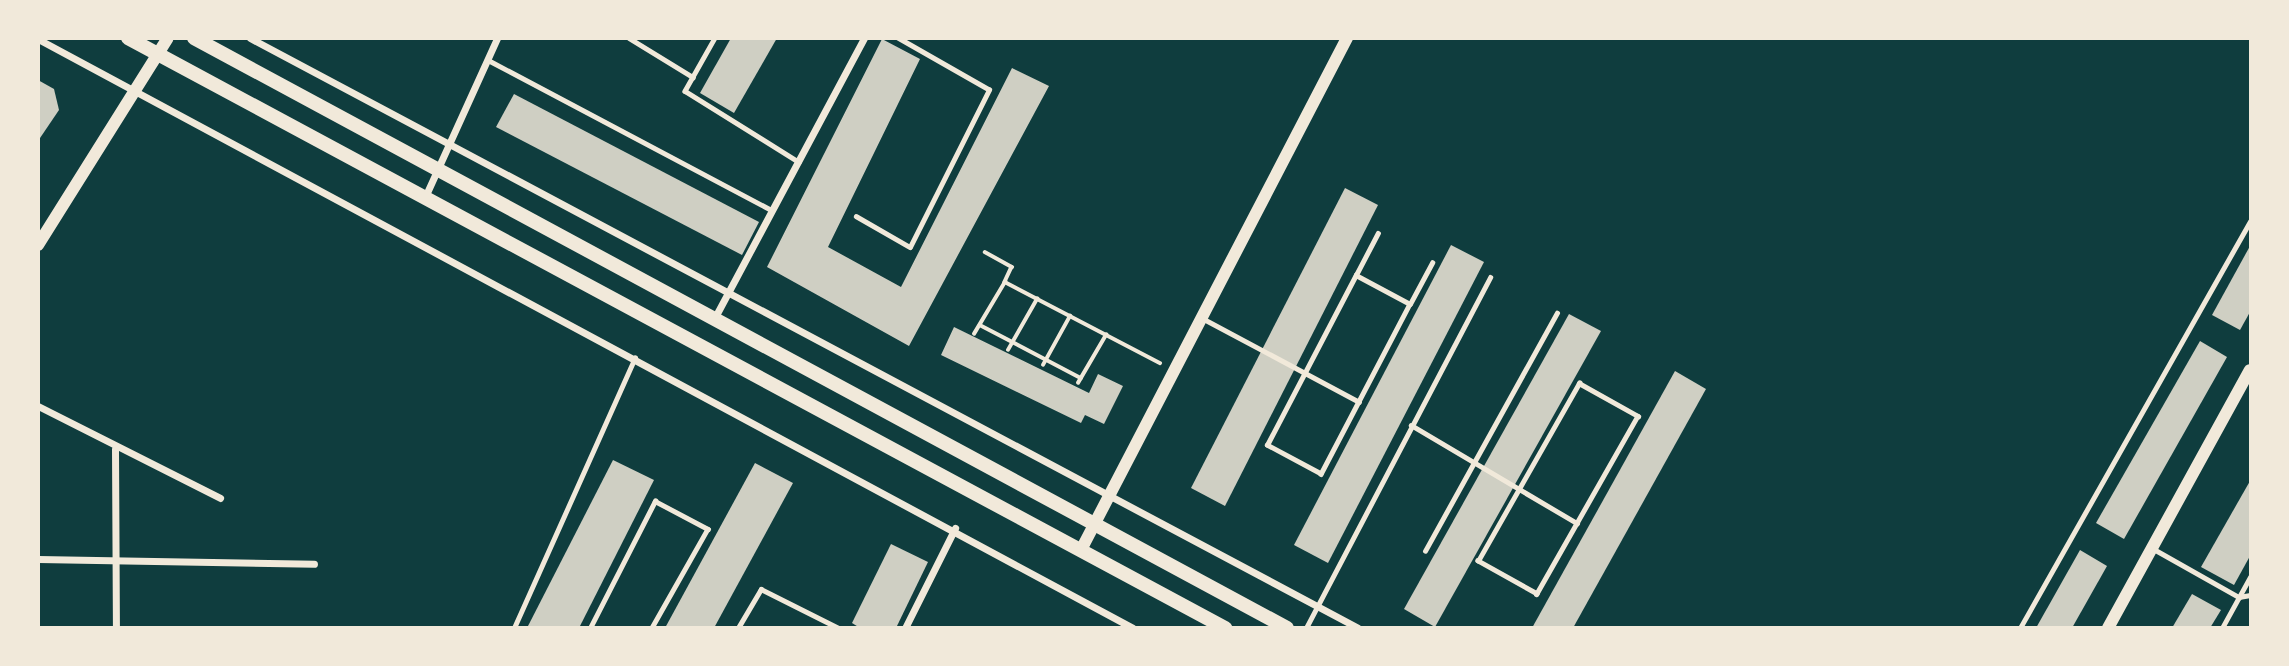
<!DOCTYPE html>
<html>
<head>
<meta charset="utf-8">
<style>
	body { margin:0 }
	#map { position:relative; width:2289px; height:666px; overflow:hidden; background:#0f3d3e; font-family:"Sofia Sans Condensed",sans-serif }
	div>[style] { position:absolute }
	.building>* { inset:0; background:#cfcfc3 }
	.path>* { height:3.5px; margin:-1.75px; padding:0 1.75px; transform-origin:1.75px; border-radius:1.75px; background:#f1e9da }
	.service>* { height:4.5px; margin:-2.25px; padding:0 2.25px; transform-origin:2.25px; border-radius:2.25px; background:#f1e9da }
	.minor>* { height:7px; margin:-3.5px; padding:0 3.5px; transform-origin:3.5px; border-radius:3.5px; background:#f1e9da }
	.tertiary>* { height:12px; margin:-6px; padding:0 6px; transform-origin:6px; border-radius:6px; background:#f1e9da }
	.primary>* { height:14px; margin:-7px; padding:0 7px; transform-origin:7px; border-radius:7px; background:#f1e9da }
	span { translate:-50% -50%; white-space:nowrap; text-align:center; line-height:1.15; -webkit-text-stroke:6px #f1e9da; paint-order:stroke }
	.frame { position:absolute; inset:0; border:40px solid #f1e9da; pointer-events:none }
</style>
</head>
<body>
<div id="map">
	<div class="building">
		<i style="clip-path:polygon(731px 38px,777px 38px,734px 113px,700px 93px)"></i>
		<i style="clip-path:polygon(882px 39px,920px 59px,828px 247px,901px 287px,1012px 68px,1049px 86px,909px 346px,767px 267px)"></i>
		<i style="clip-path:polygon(38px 80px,54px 89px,59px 110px,38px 141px)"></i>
		<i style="clip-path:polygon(514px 94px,759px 222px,742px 255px,496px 127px)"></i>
		<i style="clip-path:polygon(1345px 188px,1378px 205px,1225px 506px,1191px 488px)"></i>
		<i style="clip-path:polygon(1451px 245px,1484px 262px,1328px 563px,1294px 545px)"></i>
		<i style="clip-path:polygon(2250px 246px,2250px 312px,2240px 330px,2212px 315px)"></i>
		<i style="clip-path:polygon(1569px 314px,1601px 331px,1435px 627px,1404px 609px)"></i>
		<i style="clip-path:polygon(954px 327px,1089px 393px,1098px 374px,1123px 386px,1104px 424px,1085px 415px,1081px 423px,941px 355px)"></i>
		<i style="clip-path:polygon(2200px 341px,2227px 357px,2124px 539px,2096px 523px)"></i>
		<i style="clip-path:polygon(1675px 371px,1706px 389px,1573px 628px,1532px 628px)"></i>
		<i style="clip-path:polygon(613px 460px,654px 480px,579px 628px,527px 628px)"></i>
		<i style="clip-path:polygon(755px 463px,793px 483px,714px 628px,665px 628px)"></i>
		<i style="clip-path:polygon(2250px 481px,2250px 556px,2234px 585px,2201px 567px)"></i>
		<i style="clip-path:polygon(891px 544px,928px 562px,896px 628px,860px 628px,852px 623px)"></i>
		<i style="clip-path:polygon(2080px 550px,2107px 566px,2072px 628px,2036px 628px)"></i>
		<i style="clip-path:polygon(2192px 594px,2221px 610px,2210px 628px,2172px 628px)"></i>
	</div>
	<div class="path">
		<i style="left:985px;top:252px;width:31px;rotate:29deg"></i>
		<i style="left:1012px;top:267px;width:17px;rotate:115deg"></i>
		<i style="left:1005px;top:282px;width:175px;rotate:27.6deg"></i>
		<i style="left:980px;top:325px;width:114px;rotate:27.7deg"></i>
		<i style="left:974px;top:334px;width:61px;rotate:-59.2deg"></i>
		<i style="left:1008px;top:350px;width:59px;rotate:-60.4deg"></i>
		<i style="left:1043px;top:365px;width:56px;rotate:-61.1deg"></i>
		<i style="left:1078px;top:383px;width:56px;rotate:-59.7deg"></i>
	</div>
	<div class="service">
		<i style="left:629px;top:38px;width:75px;rotate:31.4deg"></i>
		<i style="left:715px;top:38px;width:61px;rotate:119.5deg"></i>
		<i style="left:685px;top:91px;width:134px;rotate:31.9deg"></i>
		<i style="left:490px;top:61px;width:319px;rotate:27.9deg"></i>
		<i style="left:856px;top:216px;width:62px;rotate:29.9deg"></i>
		<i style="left:910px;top:247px;width:176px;rotate:-63.3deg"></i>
		<i style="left:989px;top:90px;width:105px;rotate:-150.3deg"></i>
		<i style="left:1356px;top:275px;width:61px;rotate:28.2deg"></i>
		<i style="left:1410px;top:304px;width:192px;rotate:117.6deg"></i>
		<i style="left:1321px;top:474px;width:61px;rotate:-151.8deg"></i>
		<i style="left:1267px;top:445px;width:192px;rotate:-62.4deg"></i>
		<i style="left:1356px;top:275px;width:47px;rotate:-62.4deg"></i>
		<i style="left:1410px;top:304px;width:47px;rotate:-61.8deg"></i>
		<i style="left:1202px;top:318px;width:178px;rotate:28.1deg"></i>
		<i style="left:1579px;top:383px;width:68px;rotate:29.2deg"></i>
		<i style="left:1638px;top:416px;width:205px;rotate:119.6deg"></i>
		<i style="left:1537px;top:594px;width:68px;rotate:-150.8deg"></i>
		<i style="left:1478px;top:561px;width:205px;rotate:-60.4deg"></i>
		<i style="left:1411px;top:425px;width:193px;rotate:30.6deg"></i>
		<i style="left:2152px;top:548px;width:100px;rotate:29.4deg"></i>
		<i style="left:2239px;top:597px;width:11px;rotate:-10deg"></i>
		<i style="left:1425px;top:551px;width:272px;rotate:-61deg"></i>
		<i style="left:514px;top:628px;width:296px;rotate:-65.9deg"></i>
		<i style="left:590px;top:628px;width:143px;rotate:-62.9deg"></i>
		<i style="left:655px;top:501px;width:60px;rotate:27.8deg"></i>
		<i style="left:708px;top:529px;width:114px;rotate:119.5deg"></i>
		<i style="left:738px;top:628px;width:45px;rotate:-59.5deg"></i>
		<i style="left:761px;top:589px;width:87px;rotate:26.6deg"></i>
		<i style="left:1306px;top:628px;width:396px;rotate:-62.3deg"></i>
		<i style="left:2020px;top:628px;width:467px;rotate:-60.5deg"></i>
		<i style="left:2222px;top:628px;width:58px;rotate:-61.2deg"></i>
	</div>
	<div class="minor">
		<i style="left:250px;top:38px;width:1255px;rotate:28.03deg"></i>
		<i style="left:38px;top:39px;width:1243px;rotate:28.28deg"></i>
		<i style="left:425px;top:197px;width:175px;rotate:-65.6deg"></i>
		<i style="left:714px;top:319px;width:319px;rotate:-61.9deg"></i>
		<i style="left:38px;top:406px;width:204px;rotate:26.8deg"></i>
		<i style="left:115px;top:449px;width:179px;rotate:89.7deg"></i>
		<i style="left:38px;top:559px;width:276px;rotate:1deg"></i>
		<i style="left:905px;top:628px;width:112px;rotate:-63.4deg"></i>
	</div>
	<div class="tertiary">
		<i style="left:38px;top:245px;width:244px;rotate:-57.9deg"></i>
		<i style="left:1082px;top:548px;width:575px;rotate:-62.54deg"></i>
		<i style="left:2108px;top:628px;width:294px;rotate:-61.2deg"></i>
	</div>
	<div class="primary">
		<i style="left:128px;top:38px;width:1246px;rotate:28.27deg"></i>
		<i style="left:194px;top:38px;width:1242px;rotate:28.36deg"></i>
	</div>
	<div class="frame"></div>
</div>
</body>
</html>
